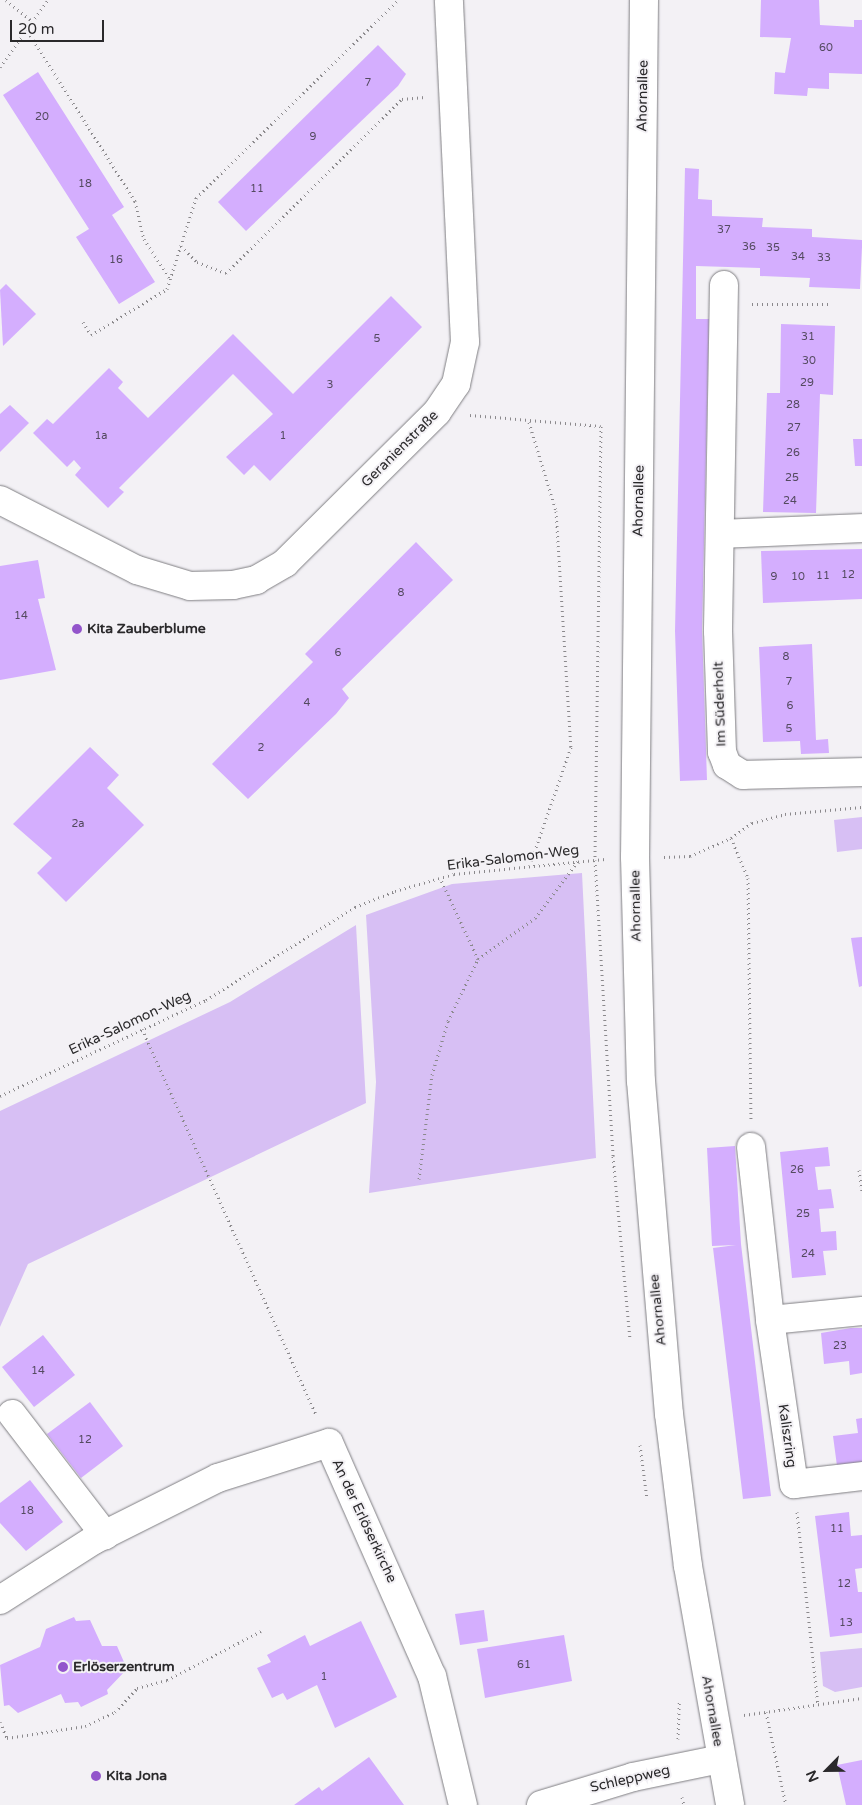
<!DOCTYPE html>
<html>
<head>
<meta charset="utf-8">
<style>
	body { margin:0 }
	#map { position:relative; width:862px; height:1805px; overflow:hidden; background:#f3f1f5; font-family:"Varela Round",sans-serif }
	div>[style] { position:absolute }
	.green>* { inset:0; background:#d7bff4 }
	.building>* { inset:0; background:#d4aefe }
	.path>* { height:3px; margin-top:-1.5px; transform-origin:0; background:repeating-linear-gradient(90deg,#8b898c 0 1px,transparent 0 5px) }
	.roads { filter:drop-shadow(0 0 1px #7f7e82) drop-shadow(0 0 1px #7f7e82) }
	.minor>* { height:28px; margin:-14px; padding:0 14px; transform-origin:14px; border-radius:14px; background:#fff }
	.major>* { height:28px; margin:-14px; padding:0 14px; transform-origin:14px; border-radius:14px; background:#fff }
	.dots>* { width:14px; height:14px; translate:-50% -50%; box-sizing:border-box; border:2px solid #f3f1f5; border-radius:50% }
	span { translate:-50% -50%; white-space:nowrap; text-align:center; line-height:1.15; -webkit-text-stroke:4px #f3f1f5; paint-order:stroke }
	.number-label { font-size:11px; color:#544a60 }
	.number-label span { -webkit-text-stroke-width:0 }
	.street-label { font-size:14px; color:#2a292b }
	.poi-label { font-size:14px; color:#2a292b; font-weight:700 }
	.left { translate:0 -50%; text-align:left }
	.north { position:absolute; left:802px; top:1745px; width:50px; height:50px; -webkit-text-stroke:4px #f3f1f5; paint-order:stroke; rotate:247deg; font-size:14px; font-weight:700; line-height:20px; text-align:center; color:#2a292b }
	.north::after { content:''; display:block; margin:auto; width:18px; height:22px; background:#2a292b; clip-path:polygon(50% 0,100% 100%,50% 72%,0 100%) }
	.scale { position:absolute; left:10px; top:20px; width:94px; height:22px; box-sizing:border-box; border:2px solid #2a292b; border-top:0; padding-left:6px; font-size:15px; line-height:18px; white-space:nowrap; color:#2a292b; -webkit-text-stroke:4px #f3f1f5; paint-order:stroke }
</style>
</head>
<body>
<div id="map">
	<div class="green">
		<i style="clip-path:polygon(862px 817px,862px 849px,837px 852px,834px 820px)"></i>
		<i style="clip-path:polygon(582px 873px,596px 1158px,369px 1193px,376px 1082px,366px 915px,452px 884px)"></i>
		<i style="clip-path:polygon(356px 925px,366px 1103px,28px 1264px,0 1327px,0 1111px,230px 1002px)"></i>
		<i style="clip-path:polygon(862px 1648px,862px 1687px,835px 1692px,823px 1686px,820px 1652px)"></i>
	</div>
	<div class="building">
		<i style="clip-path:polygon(761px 0,819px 0,820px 25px,854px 27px,854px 20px,862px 20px,862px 74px,829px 73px,829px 89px,808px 88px,807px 96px,774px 94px,775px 72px,785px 73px,791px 38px,760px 37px)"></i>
		<i style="clip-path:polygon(378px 45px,406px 74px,398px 86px,246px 231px,218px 202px)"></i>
		<i style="clip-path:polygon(38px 72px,124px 207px,112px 215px,155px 282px,119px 304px,76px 237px,89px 229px,3px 95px)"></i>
		<i style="clip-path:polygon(685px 168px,699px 169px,698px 199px,712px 200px,712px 216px,763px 218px,762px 227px,812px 229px,812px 237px,862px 240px,862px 247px,860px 289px,809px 287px,810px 278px,760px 276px,760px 268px,696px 266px,696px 319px,709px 319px,702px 630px,707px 780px,680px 781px,675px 631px)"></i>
		<i style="clip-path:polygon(6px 284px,36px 314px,3px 346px,0 290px)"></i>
		<i style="clip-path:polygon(391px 296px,422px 327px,270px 481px,254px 465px,244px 475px,226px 457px,273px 414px,233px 374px,119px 488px,124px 492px,108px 508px,75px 475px,81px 468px,74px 460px,67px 467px,33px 433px,47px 419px,53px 424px,109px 368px,123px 382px,118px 388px,148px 418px,233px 334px,293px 394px)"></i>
		<i style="clip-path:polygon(781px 324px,835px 326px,833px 395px,820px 394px,816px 513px,763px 512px,767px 393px,780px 393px)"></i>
		<i style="clip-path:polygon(10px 405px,29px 423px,0 452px,0 414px)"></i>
		<i style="clip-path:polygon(853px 439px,862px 439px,862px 466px,855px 466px)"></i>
		<i style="clip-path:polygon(416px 542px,453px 580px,342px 689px,349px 698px,336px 714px,248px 799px,212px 764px,313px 662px,305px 654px)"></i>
		<i style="clip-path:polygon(862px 549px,862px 599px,763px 603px,761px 551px)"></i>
		<i style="clip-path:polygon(38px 560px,45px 598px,38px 599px,56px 670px,0 680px,0 566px)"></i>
		<i style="clip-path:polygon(812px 644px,816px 740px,828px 739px,829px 753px,801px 754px,800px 741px,763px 742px,759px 647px)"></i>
		<i style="clip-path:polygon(90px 747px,119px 775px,107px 788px,144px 825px,66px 902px,37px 873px,52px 858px,13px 824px)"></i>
		<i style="clip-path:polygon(862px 937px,862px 986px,859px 987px,851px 938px)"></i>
		<i style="clip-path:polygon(735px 1146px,741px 1244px,771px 1496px,743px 1499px,713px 1248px,736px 1245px,712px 1246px,707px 1148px)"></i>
		<i style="clip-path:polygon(828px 1147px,830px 1166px,815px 1167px,818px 1190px,831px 1189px,834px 1208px,819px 1209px,821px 1232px,836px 1231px,837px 1250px,823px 1251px,826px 1275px,792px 1278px,780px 1152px)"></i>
		<i style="clip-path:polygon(851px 1328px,862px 1328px,862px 1373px,850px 1375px,849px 1361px,824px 1364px,821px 1333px)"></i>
		<i style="clip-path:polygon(43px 1335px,75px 1375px,34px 1407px,2px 1367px)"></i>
		<i style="clip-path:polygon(90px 1402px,123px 1446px,81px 1478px,47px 1434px)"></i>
		<i style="clip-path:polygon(862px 1418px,862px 1463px,837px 1466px,833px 1436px,858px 1433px,856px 1419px)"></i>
		<i style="clip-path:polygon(30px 1480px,63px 1522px,26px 1551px,0 1523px,0 1503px)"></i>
		<i style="clip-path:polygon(849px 1512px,851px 1536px,862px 1535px,862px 1568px,855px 1569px,858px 1592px,862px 1592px,862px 1633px,830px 1637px,815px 1516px)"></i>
		<i style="clip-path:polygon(484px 1610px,488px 1641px,460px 1645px,455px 1614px)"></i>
		<i style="clip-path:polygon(74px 1617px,76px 1621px,90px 1620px,102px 1646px,117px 1646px,127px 1669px,107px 1690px,108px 1694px,81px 1707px,78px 1702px,65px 1703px,61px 1694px,18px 1713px,9px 1705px,4px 1706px,0 1665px,40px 1647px,46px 1629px)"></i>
		<i style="clip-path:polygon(361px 1621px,397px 1697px,335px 1728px,317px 1685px,287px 1700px,283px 1693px,272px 1698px,257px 1668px,271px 1662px,267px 1655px,305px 1635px,310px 1646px)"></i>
		<i style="clip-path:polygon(564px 1635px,572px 1681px,485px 1698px,477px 1649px)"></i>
		<i style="clip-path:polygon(369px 1757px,404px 1805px,294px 1805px,319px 1787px,322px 1791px)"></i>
		<i style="clip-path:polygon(862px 1760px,862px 1805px,846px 1805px,837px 1765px)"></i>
	</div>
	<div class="path">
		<i style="left:6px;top:0;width:32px;rotate:39deg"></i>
		<i style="left:25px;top:27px;width:206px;rotate:57.7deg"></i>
		<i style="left:135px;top:201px;width:39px;rotate:77deg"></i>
		<i style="left:144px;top:239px;width:48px;rotate:57deg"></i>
		<i style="left:0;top:67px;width:82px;rotate:-54.4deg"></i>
		<i style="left:181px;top:246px;width:23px;rotate:45deg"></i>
		<i style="left:197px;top:262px;width:31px;rotate:21deg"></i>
		<i style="left:226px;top:273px;width:247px;rotate:-44.7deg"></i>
		<i style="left:402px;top:99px;width:23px;rotate:-5deg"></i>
		<i style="left:752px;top:304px;width:80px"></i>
		<i style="left:83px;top:322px;width:15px;rotate:58deg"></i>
		<i style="left:91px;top:335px;width:89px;rotate:-31.2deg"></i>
		<i style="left:167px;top:289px;width:96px;rotate:-72.3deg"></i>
		<i style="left:196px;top:198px;width:283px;rotate:-44.4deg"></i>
		<i style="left:470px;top:415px;width:131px;rotate:4.8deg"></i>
		<i style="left:601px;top:426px;width:434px;rotate:90.8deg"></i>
		<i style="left:595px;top:860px;width:297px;rotate:86.5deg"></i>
		<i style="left:613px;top:1156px;width:185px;rotate:84.7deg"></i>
		<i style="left:529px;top:422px;width:93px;rotate:73.1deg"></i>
		<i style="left:556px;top:511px;width:236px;rotate:86.4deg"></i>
		<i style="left:571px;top:747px;width:125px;rotate:109.2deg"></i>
		<i style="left:731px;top:838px;width:43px;rotate:67deg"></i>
		<i style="left:748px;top:878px;width:241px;rotate:89.3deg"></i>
		<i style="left:664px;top:857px;width:26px;rotate:-2deg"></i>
		<i style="left:690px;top:856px;width:45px;rotate:-23.7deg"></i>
		<i style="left:731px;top:838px;width:26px;rotate:-36deg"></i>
		<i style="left:752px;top:823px;width:34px;rotate:-15deg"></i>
		<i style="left:785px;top:814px;width:77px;rotate:-5.2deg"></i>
		<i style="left:478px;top:959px;width:70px;rotate:-35.7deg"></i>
		<i style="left:535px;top:918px;width:71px;rotate:-53deg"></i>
		<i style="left:142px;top:1029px;width:423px;rotate:65.7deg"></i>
		<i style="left:0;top:1096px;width:227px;rotate:-25deg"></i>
		<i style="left:206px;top:1000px;width:176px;rotate:-32deg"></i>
		<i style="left:355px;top:907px;width:43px;rotate:-21.8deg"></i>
		<i style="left:395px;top:891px;width:61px;rotate:-16.1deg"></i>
		<i style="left:454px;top:874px;width:152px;rotate:-5.7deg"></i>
		<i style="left:859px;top:1170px;width:22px;rotate:82deg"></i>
		<i style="left:419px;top:1179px;width:105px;rotate:-82.9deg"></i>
		<i style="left:432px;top:1075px;width:56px;rotate:-73.5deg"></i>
		<i style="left:448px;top:1021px;width:69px;rotate:-64.2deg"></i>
		<i style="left:478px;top:959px;width:89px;rotate:-115.1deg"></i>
		<i style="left:640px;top:1445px;width:54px;rotate:82.6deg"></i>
		<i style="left:797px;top:1512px;width:193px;rotate:83.8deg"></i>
		<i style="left:766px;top:1712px;width:95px;rotate:77.9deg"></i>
		<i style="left:744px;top:1715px;width:119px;rotate:-8.2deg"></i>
		<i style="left:0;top:1722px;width:17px;rotate:66deg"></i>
		<i style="left:7px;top:1738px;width:79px;rotate:-8.7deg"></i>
		<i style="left:85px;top:1726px;width:33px;rotate:-25deg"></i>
		<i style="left:115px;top:1712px;width:33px;rotate:-47deg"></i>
		<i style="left:137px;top:1688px;width:31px;rotate:-15deg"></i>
		<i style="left:167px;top:1680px;width:106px;rotate:-27.5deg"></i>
		<i style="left:678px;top:1739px;width:37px;rotate:-88deg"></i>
		<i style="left:682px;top:1797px;width:8px;rotate:76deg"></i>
	</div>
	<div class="roads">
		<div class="minor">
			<i style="left:724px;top:285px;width:346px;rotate:91deg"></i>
			<i style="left:718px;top:631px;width:121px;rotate:88.1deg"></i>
			<i style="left:722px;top:752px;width:14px;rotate:69deg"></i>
			<i style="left:727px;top:765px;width:19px;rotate:32deg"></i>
			<i style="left:743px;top:775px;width:119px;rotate:-1.4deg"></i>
			<i style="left:0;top:500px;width:154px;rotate:27.1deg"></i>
			<i style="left:137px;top:570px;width:55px;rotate:16.8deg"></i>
			<i style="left:190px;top:586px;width:43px;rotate:-1.3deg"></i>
			<i style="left:233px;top:585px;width:24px;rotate:-12deg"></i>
			<i style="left:256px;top:580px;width:34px;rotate:-30deg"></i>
			<i style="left:285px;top:563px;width:214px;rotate:-44.8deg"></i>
			<i style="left:437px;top:412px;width:34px;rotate:-56deg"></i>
			<i style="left:456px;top:384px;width:43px;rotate:-77.9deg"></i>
			<i style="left:465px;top:342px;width:342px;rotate:-92.7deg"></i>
			<i style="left:721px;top:534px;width:141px;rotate:-2.4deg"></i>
			<i style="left:751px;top:1147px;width:174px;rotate:83.7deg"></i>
			<i style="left:862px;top:1311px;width:92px;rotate:174.4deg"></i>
			<i style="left:770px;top:1320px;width:166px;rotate:81.7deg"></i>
			<i style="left:794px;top:1484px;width:68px;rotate:-6.7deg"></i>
			<i style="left:12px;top:1414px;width:153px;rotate:52.5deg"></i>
			<i style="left:0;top:1600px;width:112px;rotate:-32.6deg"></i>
			<i style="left:94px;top:1540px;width:139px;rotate:-26.6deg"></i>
			<i style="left:218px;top:1478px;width:116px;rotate:-17.5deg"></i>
			<i style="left:329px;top:1443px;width:255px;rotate:66.2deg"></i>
			<i style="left:432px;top:1676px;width:133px;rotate:76.5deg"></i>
			<i style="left:541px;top:1805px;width:96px;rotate:-16.9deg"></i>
			<i style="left:633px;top:1777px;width:90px;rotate:-11.6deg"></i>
		</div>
		<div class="major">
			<i style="left:644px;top:0;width:857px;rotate:90.6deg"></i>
			<i style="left:635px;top:857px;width:224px;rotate:88.5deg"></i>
			<i style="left:641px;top:1081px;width:334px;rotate:85.2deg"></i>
			<i style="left:669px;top:1414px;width:153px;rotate:82.9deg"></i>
			<i style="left:688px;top:1566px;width:243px;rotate:80deg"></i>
		</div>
	</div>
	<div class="dots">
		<i style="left:77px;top:629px;background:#9355cb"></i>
		<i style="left:63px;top:1667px;background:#9355cb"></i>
		<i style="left:96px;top:1776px;background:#9355cb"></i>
	</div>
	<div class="number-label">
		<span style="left:826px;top:48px">60</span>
		<span style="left:368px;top:83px">7</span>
		<span style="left:42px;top:117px">20</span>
		<span style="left:313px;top:137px">9</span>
		<span style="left:85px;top:184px">18</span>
		<span style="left:257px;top:189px">11</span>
		<span style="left:724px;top:230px">37</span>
		<span style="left:749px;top:247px">36</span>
		<span style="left:773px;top:248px">35</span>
		<span style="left:798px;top:257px">34</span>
		<span style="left:824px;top:258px">33</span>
		<span style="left:116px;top:260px">16</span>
		<span style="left:808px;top:337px">31</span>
		<span style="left:377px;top:339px">5</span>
		<span style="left:809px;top:361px">30</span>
		<span style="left:807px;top:383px">29</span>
		<span style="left:330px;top:385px">3</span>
		<span style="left:793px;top:405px">28</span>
		<span style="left:794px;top:428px">27</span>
		<span style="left:101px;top:436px">1a</span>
		<span style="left:283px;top:436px">1</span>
		<span style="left:793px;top:453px">26</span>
		<span style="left:792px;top:478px">25</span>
		<span style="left:790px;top:501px">24</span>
		<span style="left:848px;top:575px">12</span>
		<span style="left:823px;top:576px">11</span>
		<span style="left:774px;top:577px">9</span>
		<span style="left:798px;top:577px">10</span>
		<span style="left:401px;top:593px">8</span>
		<span style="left:21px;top:616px">14</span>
		<span style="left:338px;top:653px">6</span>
		<span style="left:786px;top:657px">8</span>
		<span style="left:789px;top:682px">7</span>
		<span style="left:307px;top:703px">4</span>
		<span style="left:790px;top:706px">6</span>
		<span style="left:789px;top:729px">5</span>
		<span style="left:261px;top:748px">2</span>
		<span style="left:78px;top:824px">2a</span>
		<span style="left:797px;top:1170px">26</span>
		<span style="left:803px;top:1214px">25</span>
		<span style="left:808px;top:1254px">24</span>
		<span style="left:840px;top:1346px">23</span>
		<span style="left:38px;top:1371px">14</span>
		<span style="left:85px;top:1440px">12</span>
		<span style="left:27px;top:1511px">18</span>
		<span style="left:837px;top:1529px">11</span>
		<span style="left:844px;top:1584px">12</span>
		<span style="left:846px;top:1623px">13</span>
		<span style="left:524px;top:1665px">61</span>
		<span style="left:324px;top:1677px">1</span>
	</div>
	<div class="street-label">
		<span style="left:643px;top:96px;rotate:-89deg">Ahornallee</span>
		<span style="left:400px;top:449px;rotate:-45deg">Geranienstraße</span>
		<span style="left:639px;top:501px;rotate:-89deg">Ahornallee</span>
		<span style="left:720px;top:704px;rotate:-92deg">Im Süderholt</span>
		<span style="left:513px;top:858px;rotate:-7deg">Erika-Salomon-Weg</span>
		<span style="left:636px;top:906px;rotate:-91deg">Ahornallee</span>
		<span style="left:130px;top:1023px;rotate:-25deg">Erika-Salomon-Weg</span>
		<span style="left:658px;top:1310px;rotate:-96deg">Ahornallee</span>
		<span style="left:787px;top:1436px;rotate:82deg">Kaliszring</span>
		<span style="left:364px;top:1521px;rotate:65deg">An der Erlöserkirche</span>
		<span style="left:712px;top:1711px;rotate:80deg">Ahornallee</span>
		<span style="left:630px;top:1779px;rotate:-13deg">Schleppweg</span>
	</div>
	<div class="poi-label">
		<span class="left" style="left:87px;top:629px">Kita Zauberblume</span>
		<span class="left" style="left:73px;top:1667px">Erlöserzentrum</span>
		<span class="left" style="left:106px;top:1776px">Kita Jona</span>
	</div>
	<div class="north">N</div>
	<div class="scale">20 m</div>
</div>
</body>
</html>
